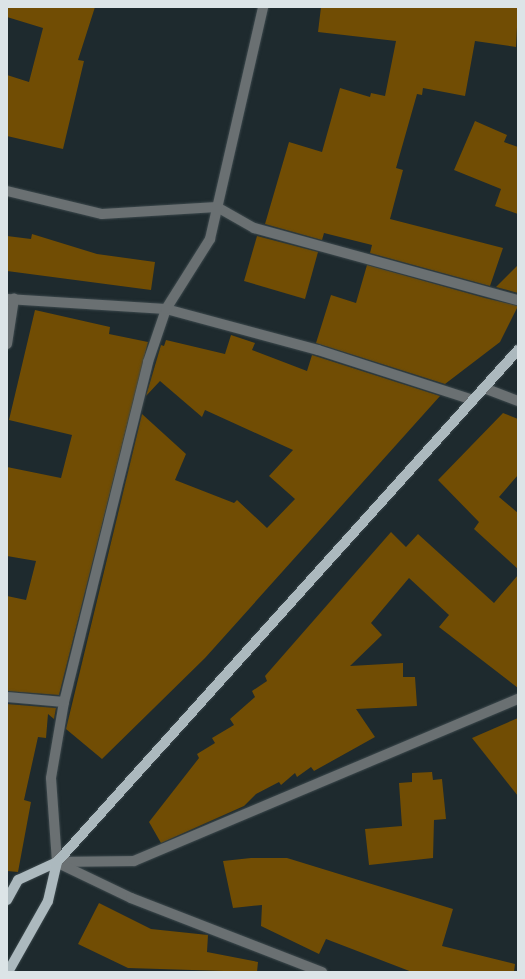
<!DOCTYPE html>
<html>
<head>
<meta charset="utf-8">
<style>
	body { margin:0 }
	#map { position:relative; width:525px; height:979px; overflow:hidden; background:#1e2a2e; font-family:"Golos Text",sans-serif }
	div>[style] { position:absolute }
	.building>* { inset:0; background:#714d04 }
	.roads { filter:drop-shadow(0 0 1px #3c484c) drop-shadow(0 0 1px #3c484c) }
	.minor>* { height:10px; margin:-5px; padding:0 5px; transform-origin:5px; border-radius:5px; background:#6a7072 }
	.major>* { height:10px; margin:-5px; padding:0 5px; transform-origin:5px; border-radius:5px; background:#acb9be }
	span { translate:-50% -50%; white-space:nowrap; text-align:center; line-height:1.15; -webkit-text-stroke:3px #1e2a2e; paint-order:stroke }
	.frame { position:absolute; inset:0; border:8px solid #dce4e7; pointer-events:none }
</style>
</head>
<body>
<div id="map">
	<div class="building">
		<i style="clip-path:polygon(7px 7px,95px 7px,78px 60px,84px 61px,63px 149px,7px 136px,7px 75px,29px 82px,43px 28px,7px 17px)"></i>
		<i style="clip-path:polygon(321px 7px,518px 7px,516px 47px,475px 41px,465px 96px,423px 88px,422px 95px,417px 94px,396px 168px,403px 170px,390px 219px,503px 248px,490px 286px,370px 253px,372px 245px,324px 233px,322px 240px,265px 224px,289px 142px,322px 152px,340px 88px,370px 97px,371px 93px,385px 96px,396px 41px,318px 32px)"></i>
		<i style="clip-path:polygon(475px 121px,507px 135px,504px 142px,518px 147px,518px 214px,495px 206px,501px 189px,454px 170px)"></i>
		<i style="clip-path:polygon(32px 234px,97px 254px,155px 262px,151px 290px,7px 271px,7px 236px,31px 239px)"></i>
		<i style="clip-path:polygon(257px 236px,318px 252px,305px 299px,244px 281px)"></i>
		<i style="clip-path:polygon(367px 265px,485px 298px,518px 306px,500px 342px,445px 384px,316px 343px,331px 295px,356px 303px)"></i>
		<i style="clip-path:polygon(518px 265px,518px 293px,496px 287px)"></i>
		<i style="clip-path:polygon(35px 310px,110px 327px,109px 334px,148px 342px,59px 695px,7px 691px,7px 596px,26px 600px,36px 561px,7px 556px,7px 467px,61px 478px,72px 435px,9px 420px)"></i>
		<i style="clip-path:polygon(231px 335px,255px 343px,252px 350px,307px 371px,312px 355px,440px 396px,205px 658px,102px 759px,66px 729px,142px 414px,186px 454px,175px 480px,234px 503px,237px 500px,267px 528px,295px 499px,269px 476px,293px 450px,205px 410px,202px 417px,160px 381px,146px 396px,161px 345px,164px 346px,166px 340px,225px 354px)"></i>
		<i style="clip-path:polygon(503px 413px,518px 419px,518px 475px,499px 497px,518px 513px,518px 569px,474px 529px,479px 522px,438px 480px)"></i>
		<i style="clip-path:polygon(391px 532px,406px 547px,418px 534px,494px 603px,518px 575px,518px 688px,439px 627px,449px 615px,409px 578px,371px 623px,382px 635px,350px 666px,403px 663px,403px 677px,415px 677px,417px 706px,356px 709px,375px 737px,314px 771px,311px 767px,297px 777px,295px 773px,281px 785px,279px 782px,256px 794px,244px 806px,161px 843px,149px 822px,199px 758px,197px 754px,215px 743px,212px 738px,234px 725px,230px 719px,255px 697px,252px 691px,267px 681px,265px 676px)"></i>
		<i style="clip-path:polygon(7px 704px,56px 708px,54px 719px,48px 714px,46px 738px,38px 737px,24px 800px,31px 802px,18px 872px,7px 871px)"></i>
		<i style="clip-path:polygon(518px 718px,518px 796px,472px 738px)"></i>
		<i style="clip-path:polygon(432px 772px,433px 780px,442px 779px,446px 819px,434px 820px,433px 858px,369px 865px,365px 829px,402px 826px,399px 783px,412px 782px,412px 773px)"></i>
		<i style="clip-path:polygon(251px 858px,287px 858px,453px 909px,442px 946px,515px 964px,514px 972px,412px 972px,326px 939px,319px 954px,261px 926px,262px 905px,233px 908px,223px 861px)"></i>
		<i style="clip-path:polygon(99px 903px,151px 929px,208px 935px,207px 952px,258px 962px,257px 972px,128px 968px,78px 944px)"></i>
	</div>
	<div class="roads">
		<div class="minor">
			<i style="left:7px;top:191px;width:98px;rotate:13.6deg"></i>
			<i style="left:102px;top:214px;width:115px;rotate:-3.5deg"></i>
			<i style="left:217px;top:207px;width:43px;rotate:29.6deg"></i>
			<i style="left:254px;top:228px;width:274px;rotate:15.3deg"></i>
			<i style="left:7px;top:299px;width:159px;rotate:3.6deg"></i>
			<i style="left:166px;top:309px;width:157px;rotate:15.1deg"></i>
			<i style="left:318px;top:350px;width:163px;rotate:17.9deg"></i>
			<i style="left:7px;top:344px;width:46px;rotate:-81.2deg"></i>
			<i style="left:484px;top:388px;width:36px;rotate:21deg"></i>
			<i style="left:7px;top:697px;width:57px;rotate:5deg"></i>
			<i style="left:57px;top:862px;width:84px;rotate:-94.1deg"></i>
			<i style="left:51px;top:778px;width:77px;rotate:-80.3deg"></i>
			<i style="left:64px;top:702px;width:350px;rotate:-76.1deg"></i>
			<i style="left:148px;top:362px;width:56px;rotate:-71.2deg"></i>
			<i style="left:166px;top:309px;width:83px;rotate:-57.8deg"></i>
			<i style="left:210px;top:239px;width:238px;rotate:-77.1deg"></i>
			<i style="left:57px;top:862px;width:77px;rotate:-0.7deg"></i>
			<i style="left:134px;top:861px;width:417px;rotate:-22.9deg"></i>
			<i style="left:58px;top:863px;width:81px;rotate:25.6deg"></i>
			<i style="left:131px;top:898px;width:205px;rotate:21.2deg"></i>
		</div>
		<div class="major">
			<i style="left:7px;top:900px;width:23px;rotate:-61deg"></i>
			<i style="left:18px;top:880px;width:43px;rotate:-24.8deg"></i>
			<i style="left:57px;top:862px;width:689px;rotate:-48deg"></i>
			<i style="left:8px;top:972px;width:81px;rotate:-60.6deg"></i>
			<i style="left:48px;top:901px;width:40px;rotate:-77deg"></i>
		</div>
	</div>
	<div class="frame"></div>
</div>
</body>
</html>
